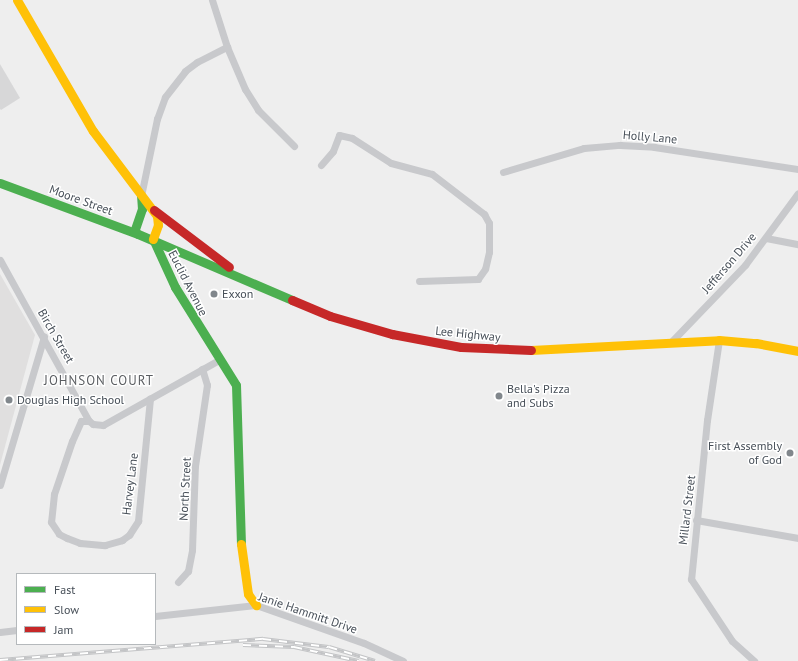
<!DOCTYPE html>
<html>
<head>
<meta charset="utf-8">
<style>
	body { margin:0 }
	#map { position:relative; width:798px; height:661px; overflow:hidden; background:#eee; font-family:"PT Sans",sans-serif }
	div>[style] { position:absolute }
	.education>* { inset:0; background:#e0dfdf }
	.building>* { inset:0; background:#d7d7d8 }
	.street>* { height:7px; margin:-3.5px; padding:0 3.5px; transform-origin:3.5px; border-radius:3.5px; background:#c8c9cc }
	.fast>* { height:9px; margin:-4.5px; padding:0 4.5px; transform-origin:4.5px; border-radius:4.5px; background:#4caf50 }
	.slow>* { height:9px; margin:-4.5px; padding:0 4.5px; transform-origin:4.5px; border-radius:4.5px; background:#ffc107 }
	.jam>* { height:9px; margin:-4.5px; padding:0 4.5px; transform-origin:4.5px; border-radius:4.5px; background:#c62828 }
	.rail>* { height:4px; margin-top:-2px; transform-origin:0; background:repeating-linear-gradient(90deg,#fff 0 8px,#c3c4c6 0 16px); box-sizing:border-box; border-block:1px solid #c3c4c6 }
	.dots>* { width:11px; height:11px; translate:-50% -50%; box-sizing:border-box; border:2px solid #fff; border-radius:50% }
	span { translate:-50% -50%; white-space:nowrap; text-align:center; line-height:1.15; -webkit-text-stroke:3px #fff; paint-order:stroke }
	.street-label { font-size:12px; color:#474f58 }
	.poi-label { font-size:12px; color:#474f58 }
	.left { translate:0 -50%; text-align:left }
	.right { translate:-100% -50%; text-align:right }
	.neighbourhood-label { font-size:13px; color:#5a5d61; letter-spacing:1px }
	.legend { position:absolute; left:16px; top:573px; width:140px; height:72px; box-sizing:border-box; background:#fff; border:1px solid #b5b9bc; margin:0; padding:5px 7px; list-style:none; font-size:12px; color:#474f58 }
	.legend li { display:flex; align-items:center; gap:8px; height:20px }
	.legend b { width:20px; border:1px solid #b5b9bc }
</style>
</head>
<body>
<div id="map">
	<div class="education">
		<i style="clip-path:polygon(0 274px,35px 335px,0 465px)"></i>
	</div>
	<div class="building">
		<i style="clip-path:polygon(0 64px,20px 98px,1px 110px,0 109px)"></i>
	</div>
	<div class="street">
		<i style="left:212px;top:0;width:49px;rotate:72.3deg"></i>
		<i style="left:227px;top:47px;width:46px;rotate:66.8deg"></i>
		<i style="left:245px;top:89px;width:25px;rotate:58deg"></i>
		<i style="left:258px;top:110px;width:51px;rotate:45deg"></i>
		<i style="left:321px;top:165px;width:18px;rotate:-49deg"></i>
		<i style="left:333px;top:151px;width:17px;rotate:-69deg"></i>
		<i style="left:339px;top:135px;width:13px;rotate:13deg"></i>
		<i style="left:352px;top:138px;width:46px;rotate:32.7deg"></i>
		<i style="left:391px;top:163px;width:42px;rotate:15deg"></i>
		<i style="left:432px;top:174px;width:66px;rotate:37.6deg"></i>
		<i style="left:484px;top:214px;width:10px;rotate:61deg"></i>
		<i style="left:489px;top:223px;width:29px;rotate:90deg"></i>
		<i style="left:489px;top:252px;width:17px;rotate:103deg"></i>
		<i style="left:485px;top:269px;width:12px;rotate:125deg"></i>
		<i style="left:478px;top:279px;width:59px;rotate:178.1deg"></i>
		<i style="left:503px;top:172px;width:84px;rotate:-16.5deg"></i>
		<i style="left:584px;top:148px;width:36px;rotate:-5deg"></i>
		<i style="left:620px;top:145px;width:34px;rotate:3deg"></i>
		<i style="left:654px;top:147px;width:146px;rotate:8.7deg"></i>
		<i style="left:141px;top:196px;width:79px;rotate:-78.3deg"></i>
		<i style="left:157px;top:119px;width:23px;rotate:-70deg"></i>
		<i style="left:165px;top:97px;width:33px;rotate:-52deg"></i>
		<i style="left:185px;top:71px;width:15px;rotate:-37deg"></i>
		<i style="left:197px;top:62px;width:34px;rotate:-27deg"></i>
		<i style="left:766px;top:238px;width:33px;rotate:11deg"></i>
		<i style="left:0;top:260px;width:184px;rotate:61.1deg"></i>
		<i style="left:89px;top:421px;width:5px;rotate:37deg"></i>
		<i style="left:93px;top:424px;width:10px;rotate:6deg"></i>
		<i style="left:103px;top:425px;width:133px;rotate:-29.3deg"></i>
		<i style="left:719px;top:340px;width:81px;rotate:98.5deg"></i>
		<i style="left:707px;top:420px;width:160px;rotate:95.7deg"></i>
		<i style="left:691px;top:579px;width:74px;rotate:56.5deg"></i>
		<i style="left:732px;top:641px;width:30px;rotate:42deg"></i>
		<i style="left:671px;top:342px;width:107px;rotate:-46.1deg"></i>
		<i style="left:745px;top:265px;width:89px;rotate:-53.6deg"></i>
		<i style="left:89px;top:421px;width:8px;rotate:180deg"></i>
		<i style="left:81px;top:421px;width:22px;rotate:114deg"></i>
		<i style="left:72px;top:441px;width:56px;rotate:108.8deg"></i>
		<i style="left:54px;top:494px;width:28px;rotate:96deg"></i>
		<i style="left:51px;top:522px;width:14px;rotate:56deg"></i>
		<i style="left:59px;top:534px;width:9px;rotate:27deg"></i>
		<i style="left:67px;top:538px;width:14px;rotate:21deg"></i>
		<i style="left:80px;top:543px;width:25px;rotate:5deg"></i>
		<i style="left:105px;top:545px;width:18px;rotate:-16deg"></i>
		<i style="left:122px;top:540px;width:9px;rotate:-36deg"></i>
		<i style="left:129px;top:535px;width:17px;rotate:-57deg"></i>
		<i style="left:138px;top:521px;width:123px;rotate:-84.4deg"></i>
		<i style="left:0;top:485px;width:155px;rotate:-73.5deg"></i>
		<i style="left:696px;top:520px;width:104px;rotate:10deg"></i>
		<i style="left:178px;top:582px;width:15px;rotate:-48deg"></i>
		<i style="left:188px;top:571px;width:21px;rotate:-79deg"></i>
		<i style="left:192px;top:550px;width:84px;rotate:-88deg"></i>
		<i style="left:195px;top:466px;width:82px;rotate:-81.6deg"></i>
		<i style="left:207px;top:385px;width:17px;rotate:-107deg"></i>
		<i style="left:155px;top:616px;width:102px;rotate:-6.2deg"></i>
		<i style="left:256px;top:605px;width:114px;rotate:19.4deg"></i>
		<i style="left:364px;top:643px;width:43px;rotate:24.8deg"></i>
		<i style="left:0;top:632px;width:17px;rotate:-7deg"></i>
	</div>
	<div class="fast">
		<i style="left:0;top:183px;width:147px;rotate:20.3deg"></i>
		<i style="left:138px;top:234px;width:168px;rotate:23.2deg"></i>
		<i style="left:134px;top:232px;width:24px;rotate:-71deg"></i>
		<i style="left:142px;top:209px;width:13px;rotate:-94deg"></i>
		<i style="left:153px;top:239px;width:53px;rotate:65.4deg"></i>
		<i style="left:175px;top:287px;width:115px;rotate:58.1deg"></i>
		<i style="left:236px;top:385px;width:159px;rotate:88.2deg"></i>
	</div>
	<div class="slow">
		<i style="left:17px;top:0;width:151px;rotate:59.9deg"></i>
		<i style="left:93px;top:131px;width:106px;rotate:53deg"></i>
		<i style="left:157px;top:216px;width:9px;rotate:84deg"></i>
		<i style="left:158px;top:225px;width:15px;rotate:110deg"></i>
		<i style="left:531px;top:350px;width:188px;rotate:-3deg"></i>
		<i style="left:719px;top:340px;width:37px;rotate:5deg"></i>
		<i style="left:756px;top:343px;width:43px;rotate:10.8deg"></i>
		<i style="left:241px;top:544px;width:50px;rotate:82deg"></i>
		<i style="left:248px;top:594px;width:14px;rotate:54deg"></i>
	</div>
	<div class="jam">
		<i style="left:154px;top:210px;width:94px;rotate:37.2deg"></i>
		<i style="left:292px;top:300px;width:41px;rotate:22.8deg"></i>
		<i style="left:330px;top:316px;width:65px;rotate:16.2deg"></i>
		<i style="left:392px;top:334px;width:70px;rotate:10.7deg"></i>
		<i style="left:461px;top:347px;width:70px;rotate:2.5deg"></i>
	</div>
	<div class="rail">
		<i style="left:243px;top:645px;width:51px;rotate:2.2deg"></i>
		<i style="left:294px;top:647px;width:66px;rotate:12.3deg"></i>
		<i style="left:0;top:660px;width:264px;rotate:-4.6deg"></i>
		<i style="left:263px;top:639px;width:66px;rotate:6.9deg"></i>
		<i style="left:329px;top:647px;width:48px;rotate:16.9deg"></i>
	</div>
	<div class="dots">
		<i style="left:214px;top:294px;background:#81878c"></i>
		<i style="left:499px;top:396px;background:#81878c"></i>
		<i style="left:9px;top:400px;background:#81878c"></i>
		<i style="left:790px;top:453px;background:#81878c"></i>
	</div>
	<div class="street-label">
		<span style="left:650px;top:137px;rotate:5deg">Holly Lane</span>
		<span style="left:81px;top:200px;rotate:20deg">Moore Street</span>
		<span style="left:729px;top:263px;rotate:-49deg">Jefferson Drive</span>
		<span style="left:188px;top:283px;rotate:63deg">Euclid Avenue</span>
		<span style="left:468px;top:334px;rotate:6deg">Lee Highway</span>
		<span style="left:56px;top:336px;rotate:60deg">Birch Street</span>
		<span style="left:130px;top:484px;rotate:-83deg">Harvey Lane</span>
		<span style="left:185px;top:489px;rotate:-87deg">North Street</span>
		<span style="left:687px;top:510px;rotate:-83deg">Millard Street</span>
		<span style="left:308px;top:613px;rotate:19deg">Janie Hammitt Drive</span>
	</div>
	<div class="poi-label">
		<span class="left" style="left:222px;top:294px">Exxon</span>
		<span class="left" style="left:507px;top:396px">Bella's Pizza<br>and Subs</span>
		<span class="left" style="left:17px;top:400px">Douglas High School</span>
		<span class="right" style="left:782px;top:453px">First Assembly<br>of God</span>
	</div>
	<div class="neighbourhood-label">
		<span style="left:99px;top:381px">JOHNSON COURT</span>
	</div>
	<ul class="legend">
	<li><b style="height:5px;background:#4caf50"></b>Fast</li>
	<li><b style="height:5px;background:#ffc107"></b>Slow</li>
	<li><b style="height:5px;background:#c62828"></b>Jam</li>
	</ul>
</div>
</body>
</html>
